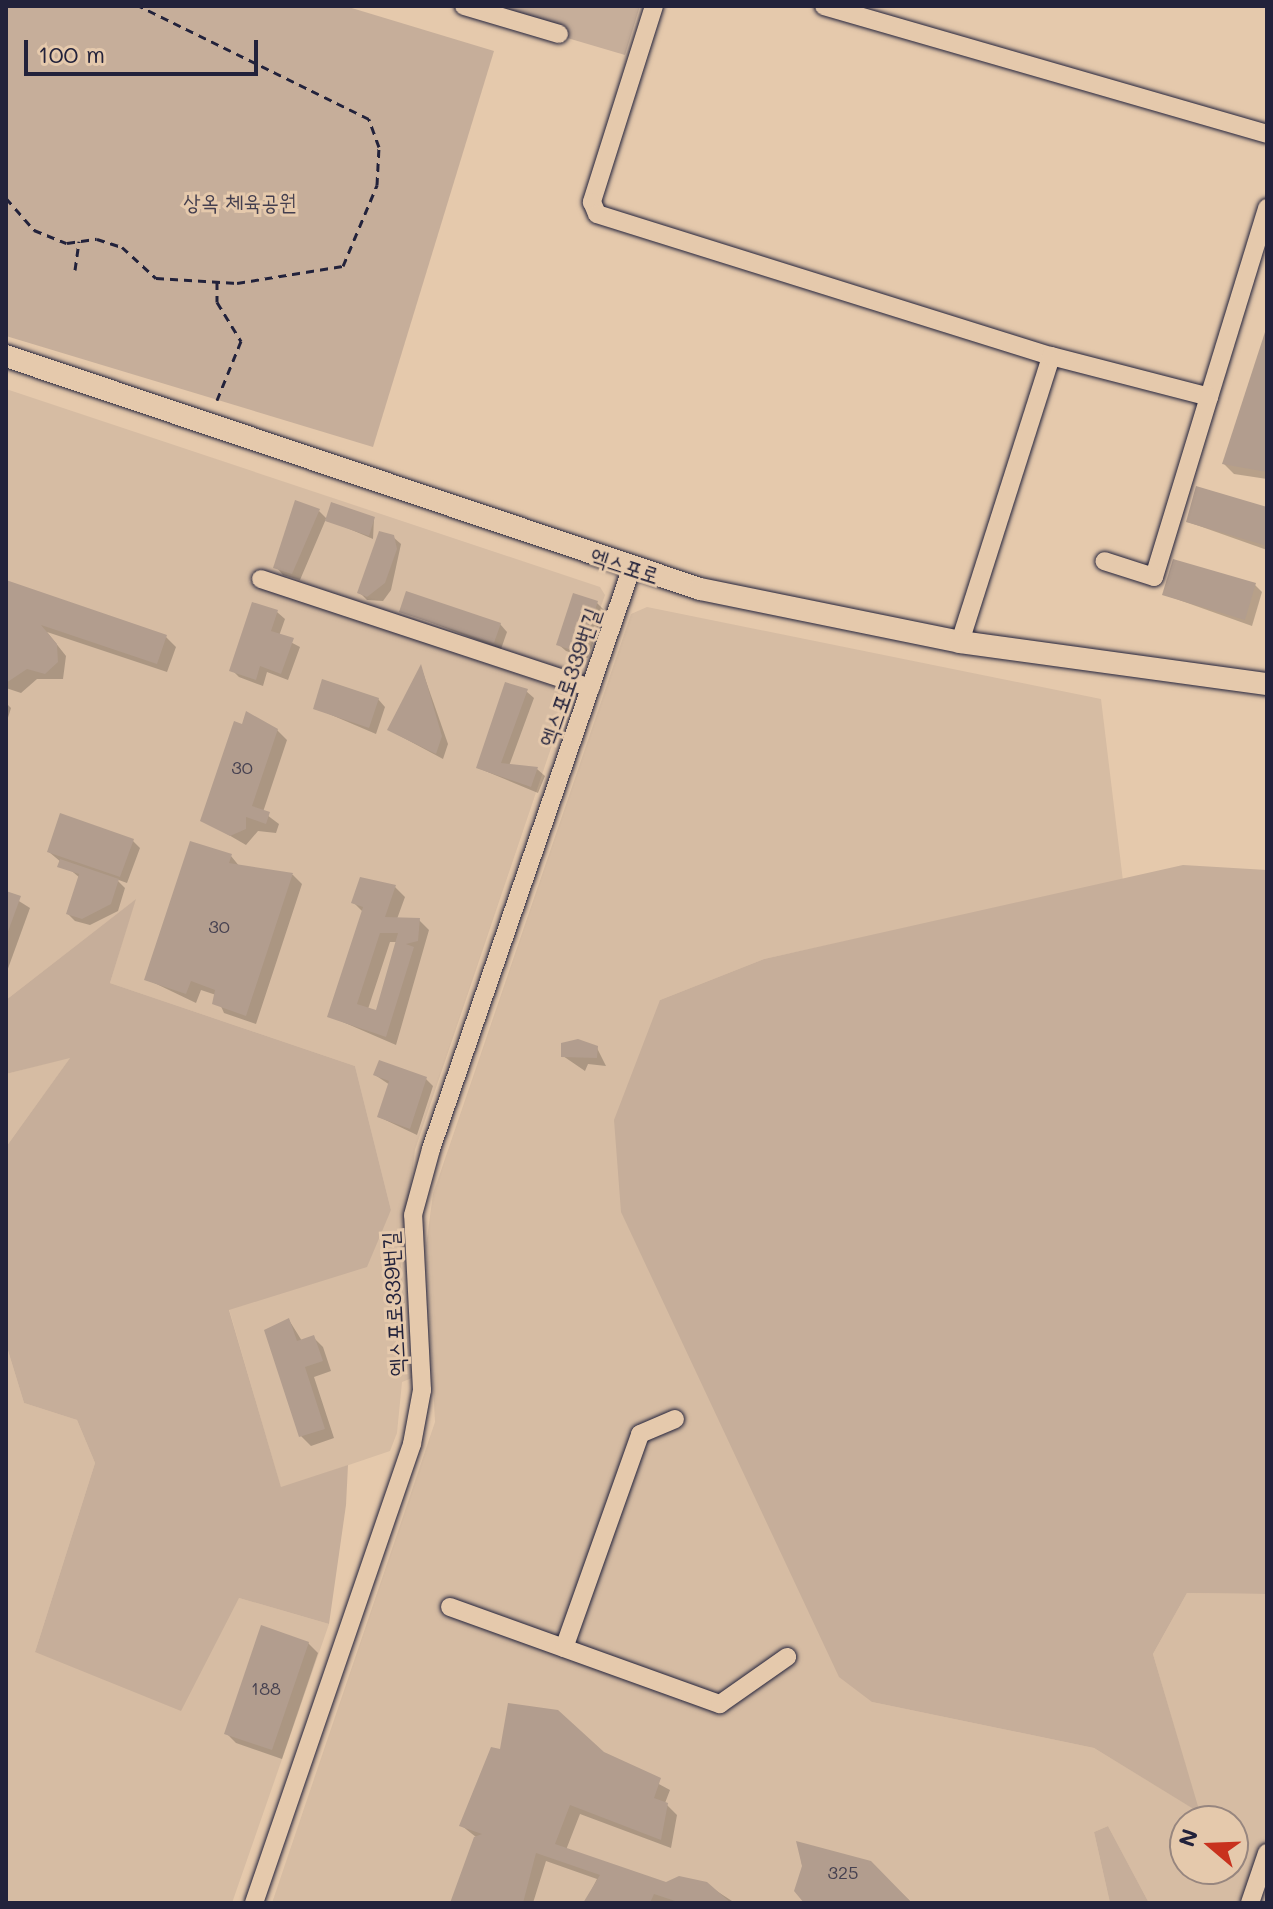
<!DOCTYPE html>
<html>
<head>
<meta charset="utf-8">
<style>
	body { margin:0 }
	#map { position:relative; width:1273px; height:1909px; overflow:hidden; background:#e5c9ac; font-family:Mali,"Poor Story",sans-serif }
	div>[style] { position:absolute }
	.built>* { inset:0; background:#d6bca3 }
	.green>* { inset:0; background:#c6ae9a }
	.shadow>* { inset:0; background:#0003 }
	.building>* { inset:0; background:#b29d8e }
	.path>* { height:3px; margin-top:-1.5px; transform-origin:0; background:repeating-linear-gradient(90deg,#22223b 0 8px,transparent 0 14px) }
	.roads { filter:drop-shadow(0 0 2px #22223b) drop-shadow(0 0 2px #22223b) }
	.minor>* { height:18px; margin:-9px; padding:0 9px; transform-origin:9px; border-radius:9px; background:#e5c9ac }
	.major>* { height:22px; margin:-11px; padding:0 11px; transform-origin:11px; border-radius:11px; background:#e5c9ac }
	span { translate:-50% -50%; white-space:nowrap; text-align:center; line-height:1.15; -webkit-text-stroke:6px #e5c9ac; paint-order:stroke }
	.number-label { font-size:18px; color:#464150 }
	.number-label span { -webkit-text-stroke-width:0 }
	.park-label { font-size:22px; color:#433e4e }
	.street-label { font-size:22px; color:#22223b }
	.frame { position:absolute; inset:0; border:8px solid #22223b; pointer-events:none }
	.north { position:absolute; left:1169px; top:1805px; width:80px; height:80px; box-sizing:border-box; background:#e5c9ac; border:2px solid #97867f; border-radius:50%; rotate:289deg; font-size:22px; font-weight:700; line-height:32px; text-align:center; color:#22223b }
	.north::after { content:''; display:block; margin:auto; width:28px; height:36px; background:#c8321e; clip-path:polygon(50% 0,100% 100%,50% 72%,0 100%) }
	.scale { position:absolute; left:24px; top:40px; width:234px; height:36px; box-sizing:border-box; border:4px solid #22223b; border-top:0; padding-left:10px; font-size:24px; line-height:28px; white-space:nowrap; color:#22223b; -webkit-text-stroke:6px #e5c9ac; paint-order:stroke }
</style>
</head>
<body>
<div id="map">
	<div class="built">
		<i style="clip-path:polygon(6px 389px,600px 587px,605px 595px,577px 672px,568px 676px,252px 572px,249px 582px,570px 692px,415px 1150px,401px 1266px,412px 1378px,402px 1382px,397px 1433px,390px 1451px,281px 1488px,229px 1309px,382px 1227px,391px 1210px,355px 1066px,110px 983px,135px 900px,6px 1000px)"></i>
		<i style="clip-path:polygon(evenodd,647px 607px,1101px 699px,1123px 881px,764px 959px,660px 1000px,872px 1702px,1094px 1748px,1199px 1812px,1153px 1654px,1187px 1593px,1267px 1594px,1267px 1903px,1149px 1903px,1108px 1826px,1094px 1832px,1110px 1903px,272px 1903px,435px 1422px,426px 1246px,433px 1194px,631px 614px,647px 607px,1185px 1821px,1233px 1821px,1233px 1869px,1185px 1869px,1185px 1821px)"></i>
		<i style="clip-path:polygon(71px 1057px,6px 1147px,6px 1074px)"></i>
		<i style="clip-path:polygon(6px 1344px,24px 1403px,77px 1420px,95px 1463px,35px 1652px,239px 1598px,329px 1624px,232px 1903px,6px 1903px)"></i>
	</div>
	<div class="green">
		<i style="clip-path:polygon(6px 6px,345px 6px,494px 51px,373px 447px,6px 336px)"></i>
		<i style="clip-path:polygon(459px 6px,640px 6px,625px 55px)"></i>
		<i style="clip-path:polygon(1183px 865px,1267px 870px,1267px 1594px,1187px 1593px,1153px 1654px,1200px 1813px,1094px 1748px,872px 1702px,839px 1677px,621px 1212px,614px 1120px,660px 1000px,764px 959px)"></i>
		<i style="clip-path:polygon(136px 899px,110px 983px,355px 1066px,391px 1210px,367px 1267px,229px 1310px,281px 1487px,348px 1465px,346px 1505px,329px 1624px,239px 1598px,181px 1711px,35px 1652px,95px 1463px,77px 1420px,24px 1403px,6px 1344px,6px 1147px,70px 1058px,6px 1074px,6px 1000px)"></i>
		<i style="clip-path:polygon(1108px 1826px,1149px 1903px,1110px 1903px,1094px 1832px)"></i>
	</div>
	<div class="shadow">
		<i style="clip-path:polygon(1267px 333px,1267px 479px,1234px 474px,1224px 464px)"></i>
		<i style="clip-path:polygon(1267px 509px,1267px 550px,1188px 522px)"></i>
		<i style="clip-path:polygon(319px 511px,327px 519px,374px 519px,373px 539px,326px 519px,300px 580px,283px 575px,276px 567px)"></i>
		<i style="clip-path:polygon(393px 537px,401px 544px,391px 590px,383px 601px,367px 600px,360px 593px)"></i>
		<i style="clip-path:polygon(6px 582px,166px 637px,176px 647px,167px 672px,47px 632px,66px 656px,63px 679px,37px 679px,21px 693px,6px 688px)"></i>
		<i style="clip-path:polygon(1255px 585px,1262px 592px,1252px 626px,1165px 595px)"></i>
		<i style="clip-path:polygon(597px 603px,604px 610px,588px 658px,566px 651px,558px 644px)"></i>
		<i style="clip-path:polygon(401px 611px,500px 624px,507px 632px,501px 649px)"></i>
		<i style="clip-path:polygon(277px 612px,285px 619px,279px 636px,300px 647px,288px 680px,267px 672px,263px 686px,239px 677px,232px 670px)"></i>
		<i style="clip-path:polygon(421px 667px,448px 744px,443px 759px,389px 730px)"></i>
		<i style="clip-path:polygon(526px 691px,534px 698px,509px 766px,537px 769px,545px 776px,538px 793px,478px 768px)"></i>
		<i style="clip-path:polygon(378px 699px,385px 707px,376px 734px,315px 708px)"></i>
		<i style="clip-path:polygon(6px 703px,11px 708px,6px 724px)"></i>
		<i style="clip-path:polygon(277px 730px,287px 740px,263px 812px,279px 824px,276px 833px,258px 831px,246px 845px,203px 820px)"></i>
		<i style="clip-path:polygon(133px 841px,140px 848px,127px 883px,116px 879px,125px 888px,118px 911px,90px 925px,75px 921px,68px 914px,80px 878px,49px 852px)"></i>
		<i style="clip-path:polygon(231px 856px,240px 867px,293px 875px,302px 884px,256px 1024px,224px 1013px,216px 995px,201px 990px,196px 1003px,146px 979px)"></i>
		<i style="clip-path:polygon(evenodd,395px 887px,405px 897px,397px 919px,419px 920px,429px 930px,396px 1045px,329px 1016px,364px 913px,353px 902px,395px 887px,390px 942px,397px 942px,377px 1012px,368px 1009px,390px 942px)"></i>
		<i style="clip-path:polygon(6px 893px,30px 908px,6px 974px)"></i>
		<i style="clip-path:polygon(597px 1048px,606px 1066px,588px 1064px,585px 1071px,563px 1056px)"></i>
		<i style="clip-path:polygon(375px 1075px,426px 1079px,433px 1086px,417px 1135px,379px 1117px,390px 1085px)"></i>
		<i style="clip-path:polygon(289px 1320px,302px 1341px,313px 1337px,323px 1347px,331px 1371px,314px 1377px,334px 1438px,311px 1446px,301px 1436px)"></i>
		<i style="clip-path:polygon(308px 1643px,318px 1653px,282px 1759px,236px 1743px,226px 1733px)"></i>
		<i style="clip-path:polygon(603px 1754px,670px 1790px,665px 1803px,677px 1815px,671px 1848px,580px 1814px,566px 1850px,666px 1884px,706px 1884px,735px 1903px,585px 1903px,597px 1879px,546px 1861px,533px 1903px,452px 1903px,476px 1837px,462px 1826px)"></i>
		<i style="clip-path:polygon(798px 1843px,870px 1863px,912px 1903px,809px 1903px)"></i>
	</div>
	<div class="building">
		<i style="clip-path:polygon(1266px 329px,1267px 329px,1267px 472px,1222px 464px)"></i>
		<i style="clip-path:polygon(1196px 486px,1267px 507px,1267px 546px,1186px 522px)"></i>
		<i style="clip-path:polygon(295px 500px,320px 509px,292px 574px,273px 568px)"></i>
		<i style="clip-path:polygon(331px 502px,375px 517px,369px 536px,325px 521px)"></i>
		<i style="clip-path:polygon(379px 531px,394px 535px,397px 549px,385px 583px,367px 597px,357px 593px)"></i>
		<i style="clip-path:polygon(1173px 559px,1256px 583px,1245px 620px,1162px 595px)"></i>
		<i style="clip-path:polygon(6px 580px,167px 635px,157px 664px,41px 625px,57px 644px,58px 662px,45px 674px,27px 669px,6px 683px)"></i>
		<i style="clip-path:polygon(406px 591px,501px 623px,494px 643px,399px 612px)"></i>
		<i style="clip-path:polygon(573px 593px,598px 601px,581px 653px,556px 645px)"></i>
		<i style="clip-path:polygon(252px 602px,278px 610px,271px 631px,294px 638px,281px 674px,260px 666px,256px 680px,229px 671px)"></i>
		<i style="clip-path:polygon(421px 664px,442px 736px,436px 754px,387px 730px)"></i>
		<i style="clip-path:polygon(322px 679px,379px 698px,369px 728px,313px 709px)"></i>
		<i style="clip-path:polygon(505px 682px,528px 689px,501px 763px,538px 767px,531px 787px,476px 768px)"></i>
		<i style="clip-path:polygon(246px 711px,278px 729px,252px 806px,270px 812px,266px 824px,246px 817px,246px 829px,230px 836px,200px 821px,234px 721px,242px 724px)"></i>
		<i style="clip-path:polygon(60px 813px,134px 839px,120px 877px,47px 852px)"></i>
		<i style="clip-path:polygon(190px 841px,232px 854px,229px 863px,293px 873px,246px 1016px,212px 1004px,215px 990px,191px 981px,186px 994px,144px 980px)"></i>
		<i style="clip-path:polygon(60px 859px,119px 879px,111px 904px,82px 919px,66px 914px,79px 874px,57px 867px)"></i>
		<i style="clip-path:polygon(evenodd,360px 877px,396px 885px,385px 917px,420px 918px,418px 941px,406px 944px,414px 947px,386px 1037px,327px 1017px,363px 907px,351px 903px,360px 877px,380px 933px,398px 933px,376px 1010px,357px 1004px,380px 933px)"></i>
		<i style="clip-path:polygon(6px 891px,21px 896px,6px 937px)"></i>
		<i style="clip-path:polygon(578px 1039px,598px 1046px,597px 1058px,561px 1057px,561px 1043px)"></i>
		<i style="clip-path:polygon(379px 1060px,427px 1077px,410px 1129px,377px 1117px,389px 1081px,373px 1075px)"></i>
		<i style="clip-path:polygon(289px 1318px,297px 1341px,314px 1335px,323px 1361px,305px 1367px,325px 1429px,299px 1437px,264px 1330px)"></i>
		<i style="clip-path:polygon(261px 1625px,309px 1642px,272px 1750px,224px 1734px)"></i>
		<i style="clip-path:polygon(508px 1703px,558px 1710px,604px 1752px,661px 1778px,654px 1798px,668px 1803px,661px 1840px,570px 1805px,555px 1844px,666px 1882px,679px 1876px,707px 1882px,731px 1903px,681px 1903px,654px 1894px,650px 1903px,583px 1903px,600px 1875px,536px 1853px,523px 1903px,450px 1903px,474px 1837px,482px 1834px,459px 1826px,491px 1747px,500px 1749px)"></i>
		<i style="clip-path:polygon(796px 1841px,871px 1861px,912px 1903px,804px 1903px,794px 1891px,802px 1866px)"></i>
	</div>
	<div class="path">
		<i style="left:6px;top:198px;width:43px;rotate:48.8deg"></i>
		<i style="left:34px;top:230px;width:35px;rotate:22deg"></i>
		<i style="left:67px;top:243px;width:30px;rotate:-8deg"></i>
		<i style="left:97px;top:239px;width:26px;rotate:18deg"></i>
		<i style="left:122px;top:247px;width:46px;rotate:42.4deg"></i>
		<i style="left:156px;top:278px;width:81px;rotate:3.5deg"></i>
		<i style="left:237px;top:283px;width:107px;rotate:-9.1deg"></i>
		<i style="left:343px;top:266px;width:88px;rotate:-67.2deg"></i>
		<i style="left:377px;top:185px;width:38px;rotate:-87deg"></i>
		<i style="left:379px;top:147px;width:30px;rotate:-110deg"></i>
		<i style="left:369px;top:119px;width:256px;rotate:-153.8deg"></i>
		<i style="left:75px;top:270px;width:29px;rotate:-82deg"></i>
		<i style="left:217px;top:282px;width:20px;rotate:90deg"></i>
		<i style="left:217px;top:302px;width:46px;rotate:58.4deg"></i>
		<i style="left:241px;top:341px;width:64px;rotate:112.1deg"></i>
	</div>
	<div class="roads">
		<div class="minor">
			<i style="left:464px;top:6px;width:99px;rotate:16.4deg"></i>
			<i style="left:654px;top:6px;width:206px;rotate:107.6deg"></i>
			<i style="left:592px;top:202px;width:13px;rotate:67deg"></i>
			<i style="left:597px;top:214px;width:476px;rotate:17.4deg"></i>
			<i style="left:824px;top:6px;width:461px;rotate:16.1deg"></i>
			<i style="left:1209px;top:397px;width:198px;rotate:-72.9deg"></i>
			<i style="left:261px;top:579px;width:347px;rotate:18.3deg"></i>
			<i style="left:960px;top:642px;width:300px;rotate:-72.3deg"></i>
			<i style="left:1051px;top:356px;width:163px;rotate:14.5deg"></i>
			<i style="left:1209px;top:397px;width:188px;rotate:107deg"></i>
			<i style="left:1154px;top:577px;width:52px;rotate:-162.3deg"></i>
			<i style="left:450px;top:1607px;width:287px;rotate:19.8deg"></i>
			<i style="left:720px;top:1704px;width:82px;rotate:-35deg"></i>
			<i style="left:564px;top:1648px;width:227px;rotate:-70.4deg"></i>
			<i style="left:640px;top:1434px;width:38px;rotate:-23deg"></i>
			<i style="left:254px;top:1903px;width:485px;rotate:-71deg"></i>
			<i style="left:412px;top:1444px;width:55px;rotate:-79.5deg"></i>
			<i style="left:422px;top:1390px;width:175px;rotate:-92.9deg"></i>
			<i style="left:413px;top:1215px;width:68px;rotate:-74.7deg"></i>
			<i style="left:431px;top:1149px;width:616px;rotate:-70.95deg"></i>
			<i style="left:1250px;top:1903px;width:53px;rotate:-71.2deg"></i>
		</div>
		<div class="major">
			<i style="left:6px;top:356px;width:732px;rotate:18.56deg"></i>
			<i style="left:700px;top:589px;width:265px;rotate:11.5deg"></i>
			<i style="left:960px;top:642px;width:310px;rotate:7.8deg"></i>
		</div>
	</div>
	<div class="number-label">
		<span style="left:242px;top:767px">30</span>
		<span style="left:219px;top:926px">30</span>
		<span style="left:266px;top:1688px">188</span>
		<span style="left:843px;top:1872px">325</span>
	</div>
	<div class="park-label">
		<span style="left:240px;top:202px">상옥 체육공원</span>
	</div>
	<div class="street-label">
		<span style="left:625px;top:565px;rotate:18deg">엑스포로</span>
		<span style="left:569px;top:677px;rotate:-71deg">엑스포로339번길</span>
		<span style="left:393px;top:1304px;rotate:-93deg">엑스포로339번길</span>
	</div>
	<div class="frame"></div>
	<div class="north">N</div>
	<div class="scale">100 m</div>
</div>
</body>
</html>
